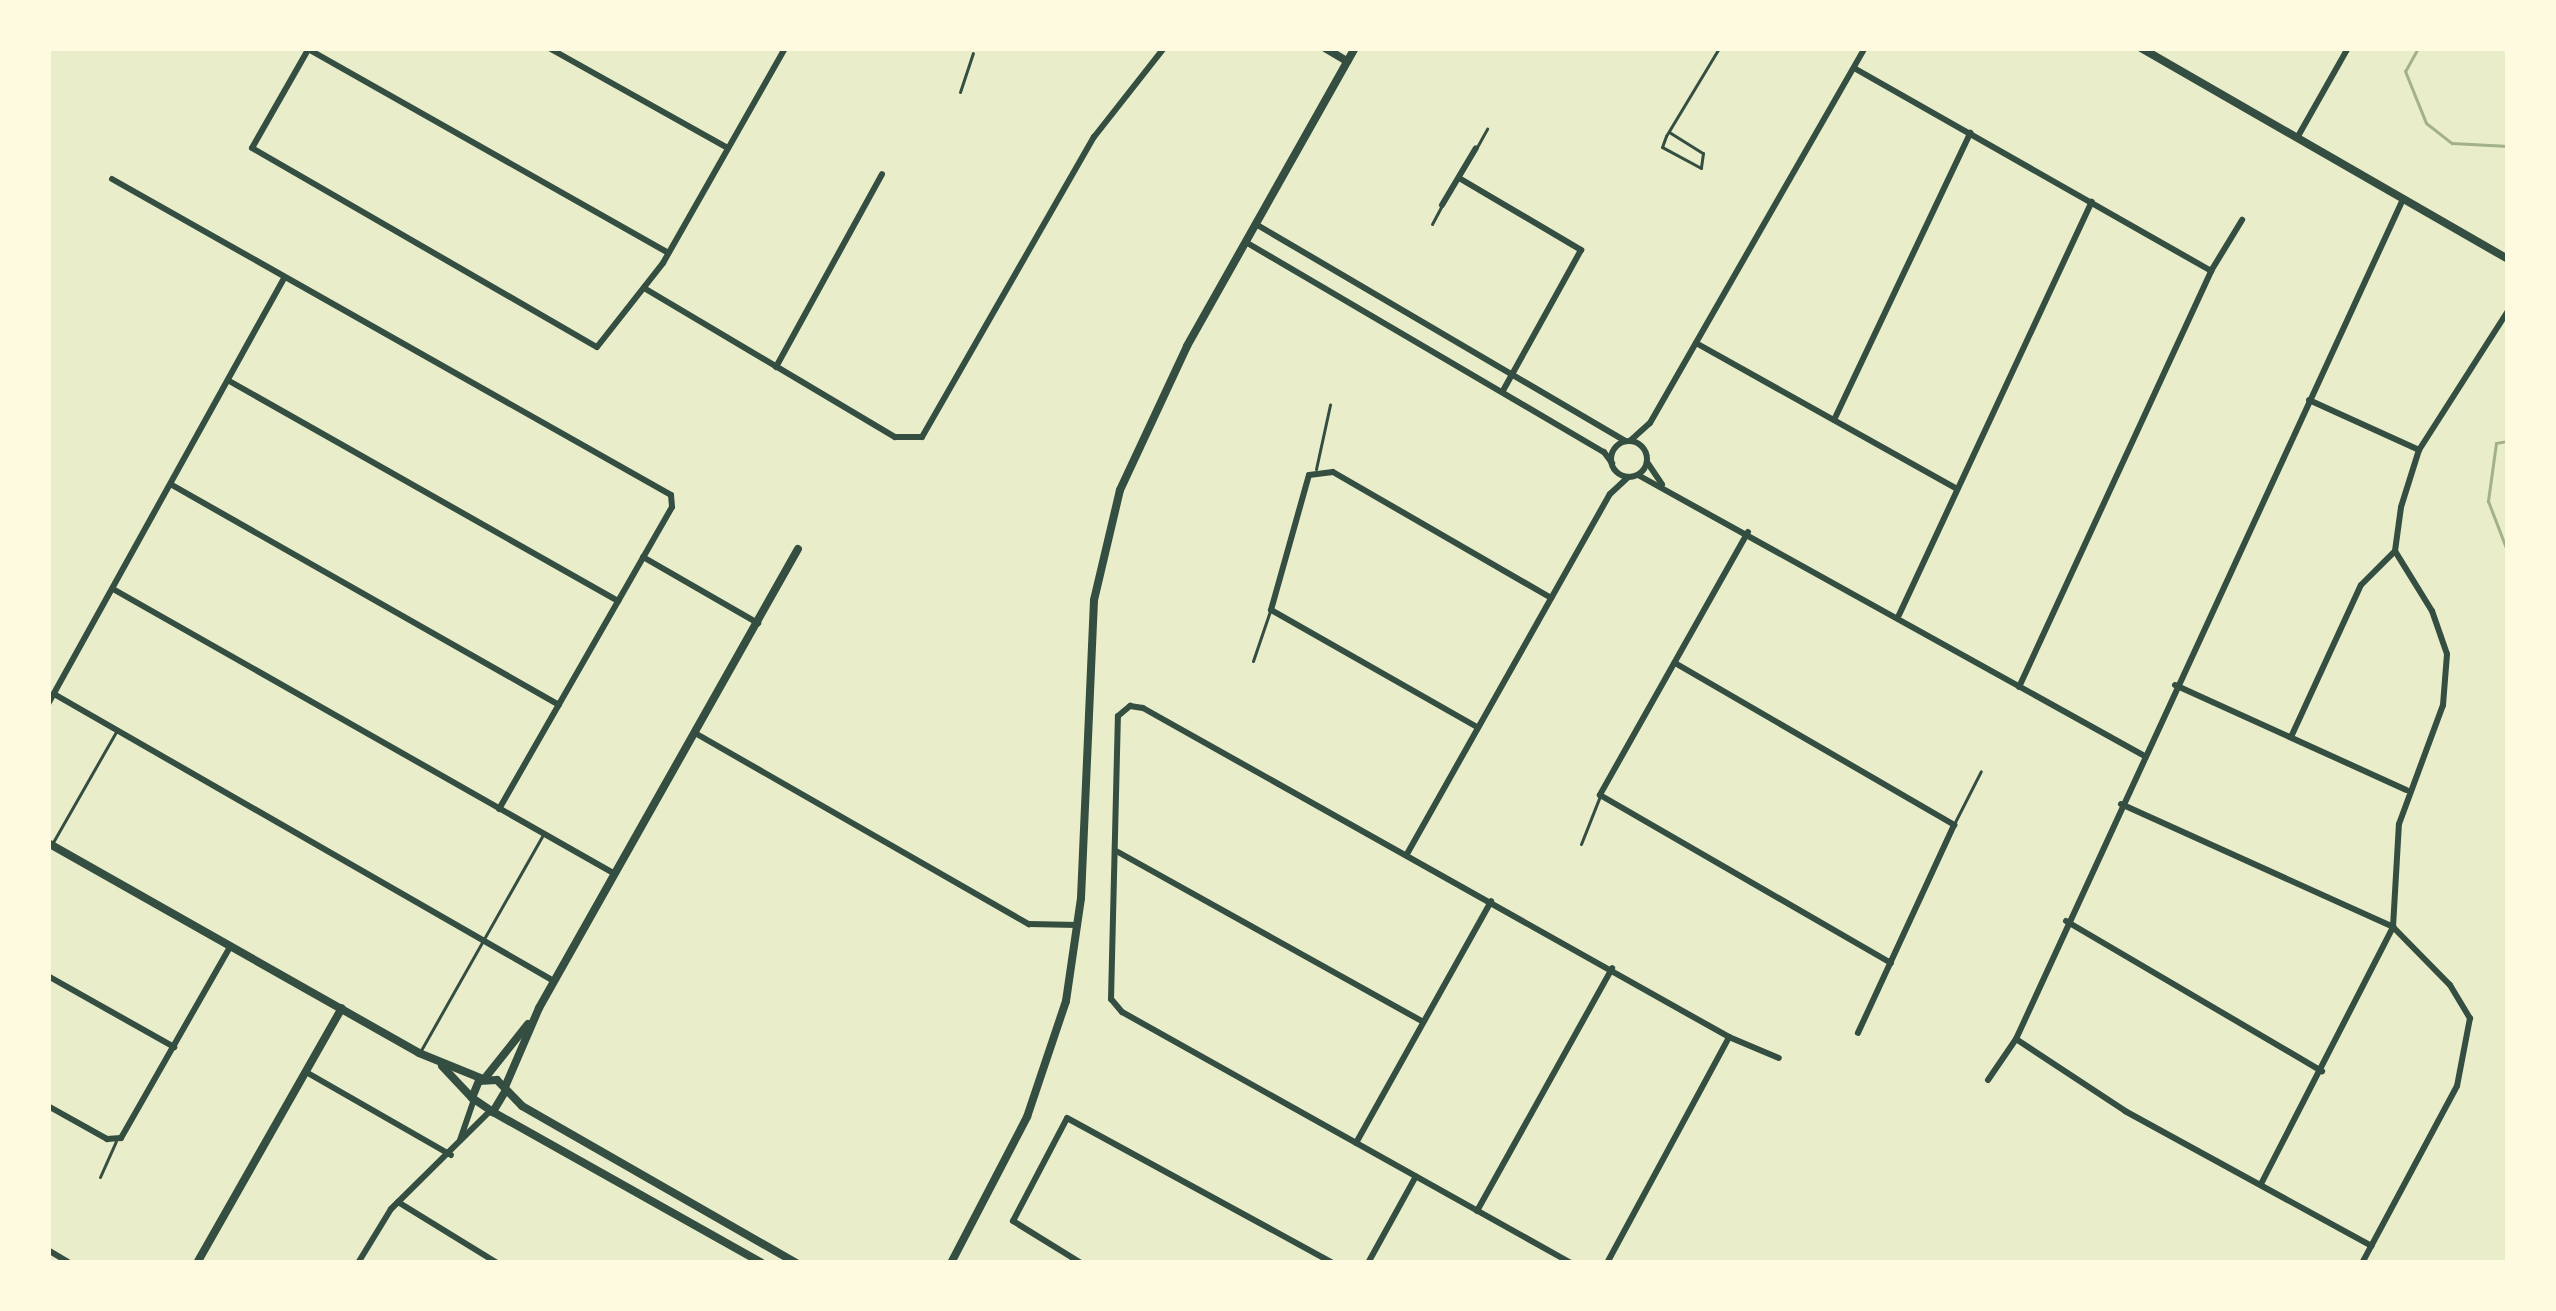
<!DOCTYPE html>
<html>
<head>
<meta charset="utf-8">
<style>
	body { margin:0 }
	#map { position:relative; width:2556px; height:1311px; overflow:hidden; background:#e9edc9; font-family:Karla,sans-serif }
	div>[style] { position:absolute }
	.stream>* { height:3px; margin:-1.5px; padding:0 1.5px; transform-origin:1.5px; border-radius:1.5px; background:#a3b18a }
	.service>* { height:3px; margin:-1.5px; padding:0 1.5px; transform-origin:1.5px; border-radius:1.5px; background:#344e41 }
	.minor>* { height:6px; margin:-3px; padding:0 3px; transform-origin:3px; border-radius:3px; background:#344e41 }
	.minor>.ring { margin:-3px; padding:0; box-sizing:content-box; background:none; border:6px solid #344e41; border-radius:50% }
	.tertiary>* { height:8px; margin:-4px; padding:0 4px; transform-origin:4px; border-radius:4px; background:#344e41 }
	span { translate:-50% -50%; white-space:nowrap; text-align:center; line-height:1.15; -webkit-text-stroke:12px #fefae0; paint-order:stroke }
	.frame { position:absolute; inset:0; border:51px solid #fefae0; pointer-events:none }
</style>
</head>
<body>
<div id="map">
	<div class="stream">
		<i style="left:2418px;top:48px;width:26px;rotate:119deg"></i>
		<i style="left:2405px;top:71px;width:56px;rotate:68deg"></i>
		<i style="left:2426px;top:123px;width:33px;rotate:38deg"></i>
		<i style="left:2452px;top:143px;width:56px;rotate:3.1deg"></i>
		<i style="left:2508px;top:441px;width:12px;rotate:171deg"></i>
		<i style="left:2496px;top:443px;width:59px;rotate:97.9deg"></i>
		<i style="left:2488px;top:501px;width:56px;rotate:69deg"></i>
	</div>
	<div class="service">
		<i style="left:960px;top:92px;width:41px;rotate:-71.6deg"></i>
		<i style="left:1669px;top:132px;width:40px;rotate:32deg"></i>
		<i style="left:1703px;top:153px;width:15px;rotate:98deg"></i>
		<i style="left:1701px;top:168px;width:44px;rotate:-151.7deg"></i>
		<i style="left:1662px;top:147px;width:12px;rotate:-70deg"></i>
		<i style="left:1666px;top:136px;width:103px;rotate:-58.9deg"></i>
		<i style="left:1477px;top:147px;width:21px;rotate:-61deg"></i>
		<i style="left:1432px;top:224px;width:21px;rotate:-62deg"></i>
		<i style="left:1316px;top:469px;width:66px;rotate:-77.7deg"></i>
		<i style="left:1253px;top:661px;width:53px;rotate:-71.2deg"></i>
		<i style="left:1954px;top:824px;width:59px;rotate:-63deg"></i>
		<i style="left:52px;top:844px;width:129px;rotate:-60.3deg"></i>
		<i style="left:1581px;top:844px;width:52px;rotate:-68.4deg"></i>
		<i style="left:420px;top:1052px;width:248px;rotate:-60.5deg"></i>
		<i style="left:100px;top:1177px;width:39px;rotate:-66deg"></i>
	</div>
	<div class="minor">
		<i style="left:309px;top:48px;width:115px;rotate:119.7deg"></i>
		<i style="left:252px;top:148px;width:398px;rotate:30deg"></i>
		<i style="left:597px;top:347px;width:107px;rotate:-51.8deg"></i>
		<i style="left:663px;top:263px;width:247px;rotate:-60.4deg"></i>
		<i style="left:549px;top:48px;width:205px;rotate:29.2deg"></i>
		<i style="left:963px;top:48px;width:16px"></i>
		<i style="left:308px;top:49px;width:414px;rotate:29.5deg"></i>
		<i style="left:1854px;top:68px;width:411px;rotate:29.6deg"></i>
		<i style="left:2297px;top:138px;width:103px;rotate:-60.5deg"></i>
		<i style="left:1459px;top:178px;width:142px;rotate:30.5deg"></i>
		<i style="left:1581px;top:250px;width:161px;rotate:119deg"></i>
		<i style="left:112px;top:179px;width:642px;rotate:29.48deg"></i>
		<i style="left:671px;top:495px;width:12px;rotate:85deg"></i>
		<i style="left:672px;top:507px;width:348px;rotate:119.8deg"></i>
		<i style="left:1442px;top:205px;width:66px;rotate:-59.2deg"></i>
		<i style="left:1259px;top:226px;width:425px;rotate:30.4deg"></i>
		<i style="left:1249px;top:244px;width:411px;rotate:30.4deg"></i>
		<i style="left:1604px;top:452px;width:14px;rotate:54deg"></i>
		<i style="left:644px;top:288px;width:292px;rotate:30.7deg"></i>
		<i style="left:895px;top:437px;width:27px"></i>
		<i style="left:922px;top:437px;width:346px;rotate:-60.2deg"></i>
		<i style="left:1094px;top:137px;width:113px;rotate:-51.8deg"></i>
		<i style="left:1696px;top:343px;width:299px;rotate:29.2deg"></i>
		<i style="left:776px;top:367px;width:220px;rotate:-61.2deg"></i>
		<i style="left:231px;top:382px;width:445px;rotate:29.5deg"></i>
		<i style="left:2309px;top:400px;width:121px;rotate:24.4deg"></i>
		<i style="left:1834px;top:420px;width:318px;rotate:-64.6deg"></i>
		<i style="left:1631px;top:440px;width:25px;rotate:-42deg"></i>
		<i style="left:1650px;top:423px;width:432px;rotate:-60.2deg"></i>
		<i class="ring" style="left:1611px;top:441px;width:30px;height:30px"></i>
		<i style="left:1647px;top:462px;width:27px;rotate:56deg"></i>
		<i style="left:1638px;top:475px;width:577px;rotate:29.01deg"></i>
		<i style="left:172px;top:485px;width:445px;rotate:29.6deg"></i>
		<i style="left:1748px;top:532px;width:302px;rotate:119.4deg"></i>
		<i style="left:1600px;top:795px;width:336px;rotate:30deg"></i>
		<i style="left:643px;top:557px;width:133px;rotate:29.9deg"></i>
		<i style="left:113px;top:589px;width:577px;rotate:29.58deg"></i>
		<i style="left:1899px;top:615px;width:456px;rotate:-65deg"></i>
		<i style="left:1675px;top:663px;width:323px;rotate:30.1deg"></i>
		<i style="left:1954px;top:825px;width:229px;rotate:114.8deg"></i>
		<i style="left:2175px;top:685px;width:254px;rotate:24.4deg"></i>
		<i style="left:2019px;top:687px;width:458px;rotate:-65.2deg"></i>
		<i style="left:2211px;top:271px;width:60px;rotate:-58.7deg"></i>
		<i style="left:54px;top:694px;width:577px;rotate:29.86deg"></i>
		<i style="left:48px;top:704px;width:486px;rotate:-61deg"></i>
		<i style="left:1477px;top:727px;width:237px;rotate:-150.4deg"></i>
		<i style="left:1271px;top:610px;width:140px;rotate:-74.3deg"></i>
		<i style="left:1309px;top:475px;width:24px;rotate:-7deg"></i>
		<i style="left:1333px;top:472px;width:252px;rotate:30deg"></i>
		<i style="left:695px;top:733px;width:385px;rotate:29.8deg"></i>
		<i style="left:1029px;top:924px;width:49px;rotate:1.2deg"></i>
		<i style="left:2291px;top:737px;width:167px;rotate:-65.3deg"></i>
		<i style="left:2361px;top:585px;width:48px;rotate:-45deg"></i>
		<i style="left:2121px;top:804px;width:299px;rotate:24.3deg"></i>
		<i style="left:2393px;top:927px;width:81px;rotate:45.5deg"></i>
		<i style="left:2450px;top:985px;width:39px;rotate:59deg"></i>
		<i style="left:2470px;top:1018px;width:69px;rotate:100.8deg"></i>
		<i style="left:2457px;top:1086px;width:201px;rotate:118.2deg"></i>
		<i style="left:1118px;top:852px;width:349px;rotate:29.1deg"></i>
		<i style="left:1407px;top:854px;width:413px;rotate:-60.6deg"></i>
		<i style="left:1610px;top:494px;width:25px;rotate:-43deg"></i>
		<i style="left:2066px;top:921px;width:297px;rotate:30.4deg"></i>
		<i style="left:48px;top:976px;width:145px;rotate:29.4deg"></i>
		<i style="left:2016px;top:1039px;width:131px;rotate:33.4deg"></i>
		<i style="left:2125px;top:1111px;width:281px;rotate:28.7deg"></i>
		<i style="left:306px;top:1072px;width:167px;rotate:29.8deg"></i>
		<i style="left:1988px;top:1080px;width:50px;rotate:-55.7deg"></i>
		<i style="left:2016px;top:1039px;width:925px;rotate:-65.26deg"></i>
		<i style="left:48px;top:1106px;width:68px;rotate:29.2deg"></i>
		<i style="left:107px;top:1139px;width:14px;rotate:-4deg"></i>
		<i style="left:121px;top:1138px;width:220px;rotate:-60.3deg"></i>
		<i style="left:460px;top:1140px;width:39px;rotate:-71deg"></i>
		<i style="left:1356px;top:1143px;width:277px;rotate:-60.8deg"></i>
		<i style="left:2261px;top:1184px;width:289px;rotate:-62.8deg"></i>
		<i style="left:2393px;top:927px;width:103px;rotate:-86.7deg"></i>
		<i style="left:2399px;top:824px;width:127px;rotate:-69.7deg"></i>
		<i style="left:2443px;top:705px;width:51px;rotate:-85.5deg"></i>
		<i style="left:2447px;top:654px;width:46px;rotate:-109.2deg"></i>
		<i style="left:2432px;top:611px;width:70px;rotate:-121.7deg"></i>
		<i style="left:2395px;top:551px;width:44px;rotate:-82.2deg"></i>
		<i style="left:2401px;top:507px;width:60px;rotate:-72.5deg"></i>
		<i style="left:2419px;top:450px;width:165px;rotate:-57.4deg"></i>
		<i style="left:398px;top:1202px;width:116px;rotate:31.6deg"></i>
		<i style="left:1477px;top:1211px;width:278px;rotate:-60.9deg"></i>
		<i style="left:48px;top:1250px;width:26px;rotate:31deg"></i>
		<i style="left:358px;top:1263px;width:63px;rotate:-58.6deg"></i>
		<i style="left:391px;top:1209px;width:136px;rotate:-44.7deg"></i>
		<i style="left:1081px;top:1263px;width:80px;rotate:-148.3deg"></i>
		<i style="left:1013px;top:1221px;width:116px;rotate:-62.3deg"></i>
		<i style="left:1067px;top:1118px;width:303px;rotate:28.6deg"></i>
		<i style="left:1368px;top:1263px;width:99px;rotate:-61.1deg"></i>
		<i style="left:1571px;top:1263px;width:514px;rotate:-150.79deg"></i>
		<i style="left:1122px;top:1012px;width:17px;rotate:-130deg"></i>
		<i style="left:1111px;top:999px;width:283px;rotate:-88.6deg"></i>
		<i style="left:1118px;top:716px;width:16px;rotate:-40deg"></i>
		<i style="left:1130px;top:706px;width:13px;rotate:9deg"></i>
		<i style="left:1143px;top:708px;width:672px;rotate:29.31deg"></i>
		<i style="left:1729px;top:1037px;width:54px;rotate:22.8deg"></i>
		<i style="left:1607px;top:1263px;width:257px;rotate:-61.6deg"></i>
	</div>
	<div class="tertiary">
		<i style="left:1325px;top:48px;width:26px;rotate:31deg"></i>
		<i style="left:2141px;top:48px;width:423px;rotate:29.9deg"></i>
		<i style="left:48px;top:843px;width:426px;rotate:29.5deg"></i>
		<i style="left:419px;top:1053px;width:69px;rotate:22.1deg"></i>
		<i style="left:442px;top:1066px;width:44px;rotate:46.8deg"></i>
		<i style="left:485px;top:1078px;width:69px;rotate:-51.5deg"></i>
		<i style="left:505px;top:1087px;width:86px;rotate:-66.7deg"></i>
		<i style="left:539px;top:1008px;width:527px;rotate:-60.57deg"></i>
		<i style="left:506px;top:1090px;width:26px;rotate:121deg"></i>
		<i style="left:493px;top:1112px;width:25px;rotate:-146deg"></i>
		<i style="left:472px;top:1098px;width:18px;rotate:-68deg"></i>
		<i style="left:479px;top:1081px;width:18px;rotate:-3deg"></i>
		<i style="left:497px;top:1080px;width:36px;rotate:46deg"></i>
		<i style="left:522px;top:1106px;width:316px;rotate:29.8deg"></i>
		<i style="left:493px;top:1112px;width:308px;rotate:29.3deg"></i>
		<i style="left:197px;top:1263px;width:293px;rotate:-60.4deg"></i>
		<i style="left:951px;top:1263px;width:165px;rotate:-62.5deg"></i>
		<i style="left:1027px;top:1117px;width:122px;rotate:-71.4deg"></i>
		<i style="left:1066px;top:1001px;width:104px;rotate:-81.7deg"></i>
		<i style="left:1081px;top:898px;width:298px;rotate:-87.5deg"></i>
		<i style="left:1094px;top:600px;width:113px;rotate:-76.7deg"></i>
		<i style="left:1120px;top:490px;width:159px;rotate:-65deg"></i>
		<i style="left:1187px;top:346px;width:342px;rotate:-60.6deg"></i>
	</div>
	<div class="frame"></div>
</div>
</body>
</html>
